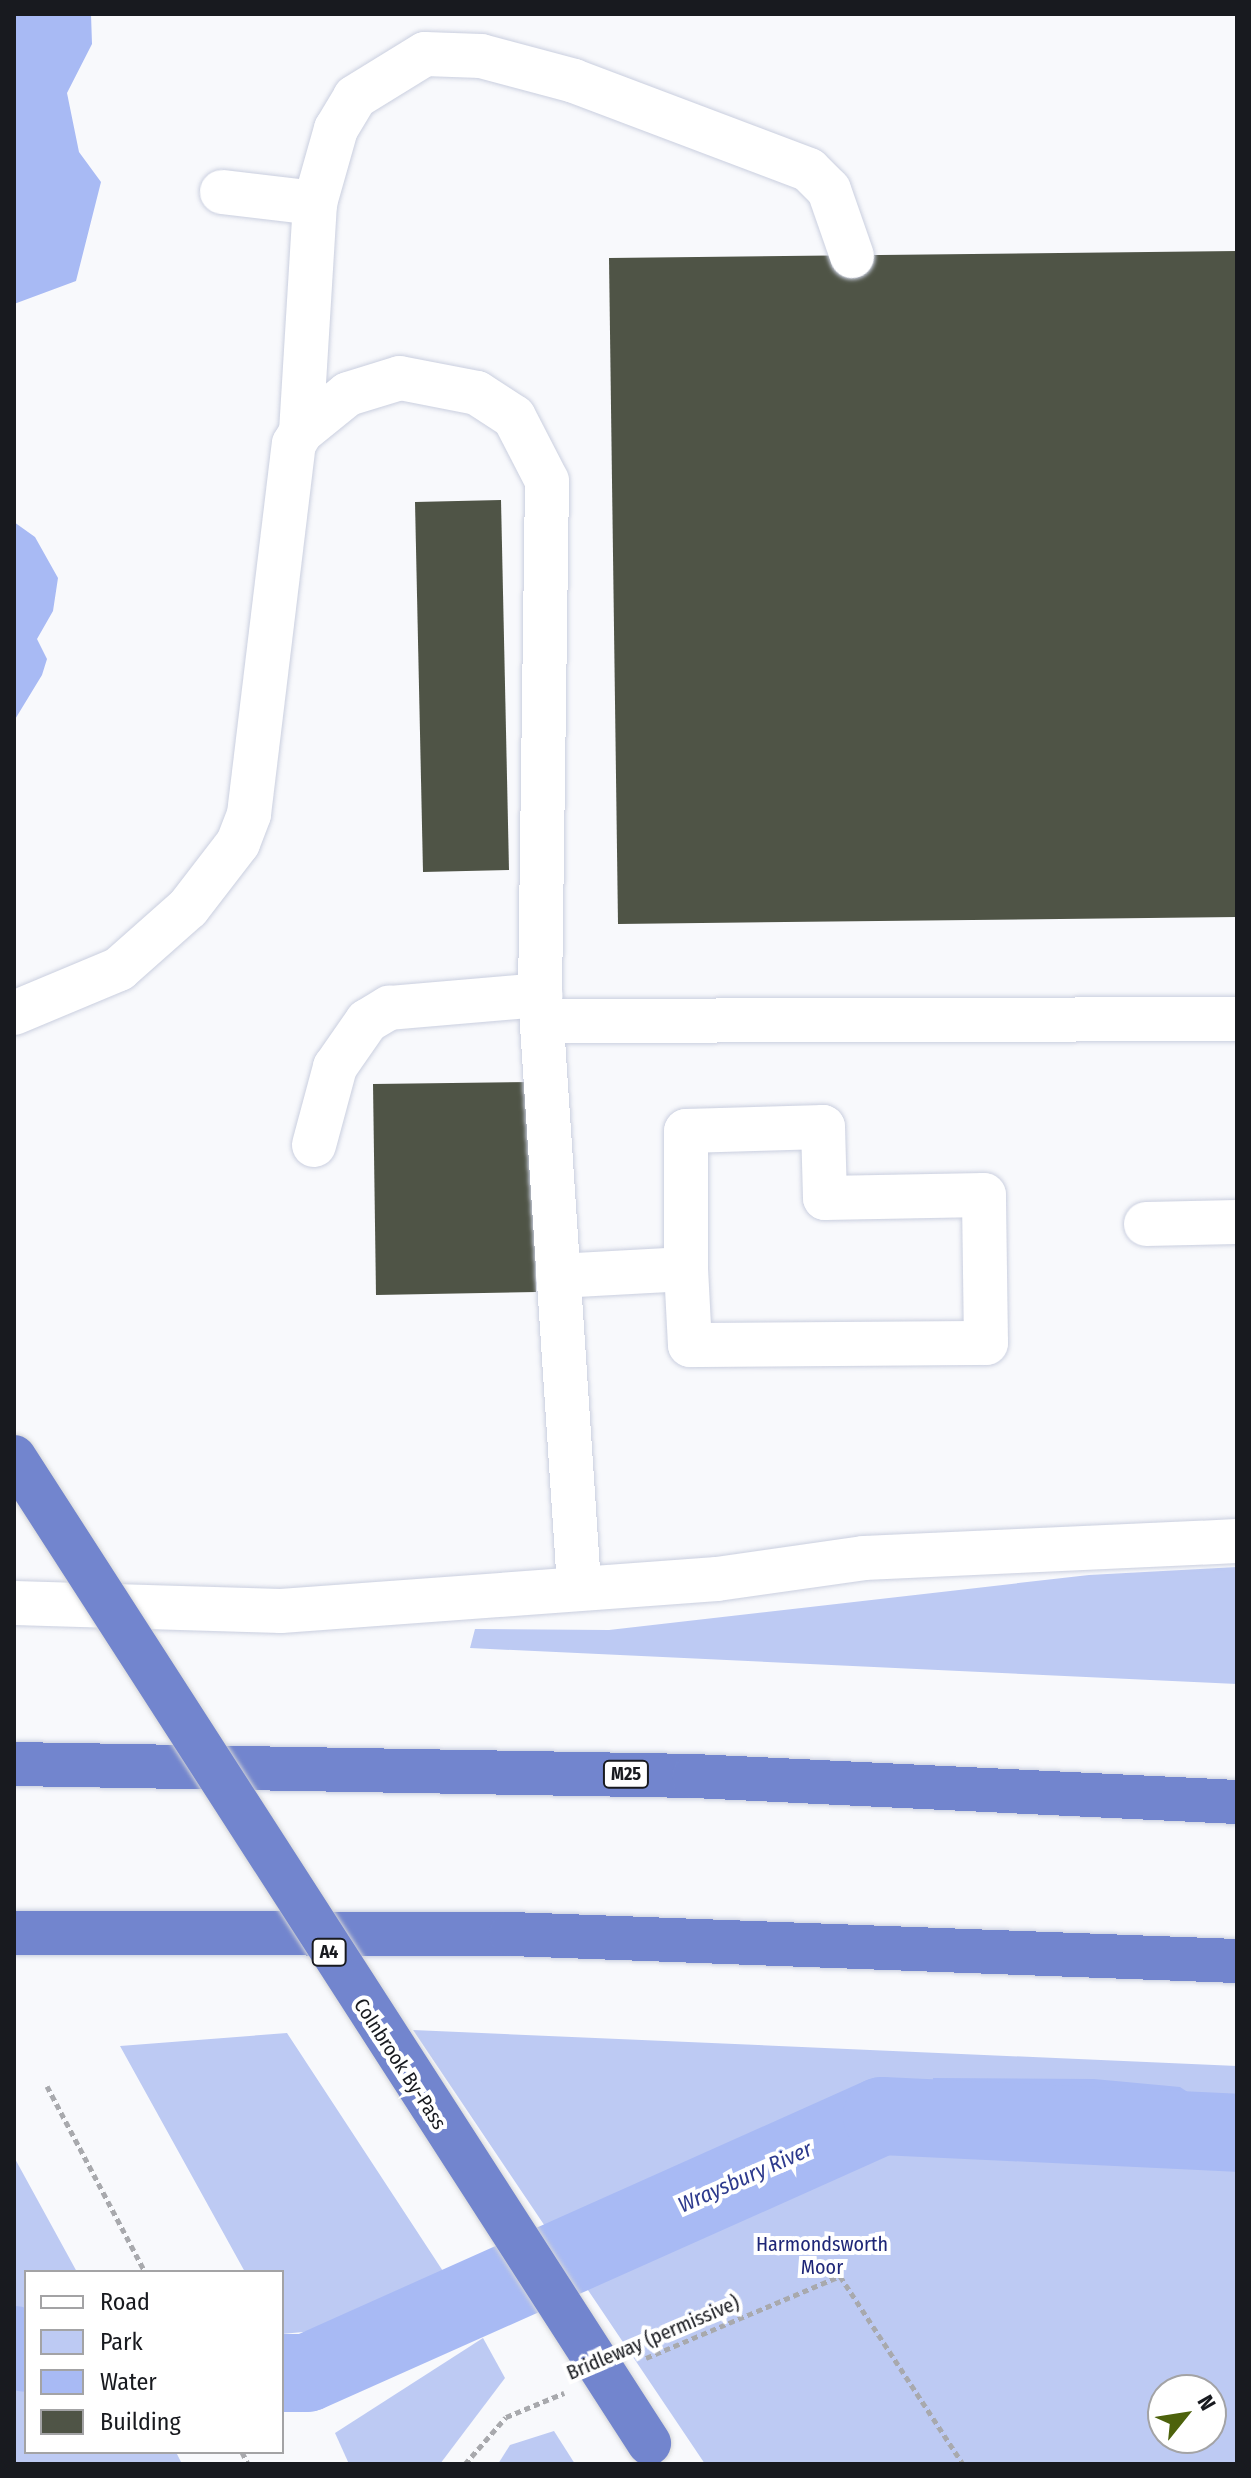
<!DOCTYPE html>
<html>
<head>
<meta charset="utf-8">
<style>
	body { margin:0 }
	#map { position:relative; width:1251px; height:2478px; overflow:hidden; background:#f8f9fc; font-family:"Fira Sans Condensed",sans-serif }
	div>[style] { position:absolute }
	.green>* { inset:0; background:#bdcaf3 }
	.water>* { inset:0; background:#a8baf4 }
	.river>* { height:78px; margin:-39px; padding:0 39px; transform-origin:39px; border-radius:39px; background:#a8baf4 }
	.building>* { inset:0; background:#4f5446 }
	.path>* { height:5px; margin-top:-2.5px; transform-origin:0; background:repeating-linear-gradient(90deg,#a8a9ad 0 6px,transparent 0 10px) }
	.roads { filter:drop-shadow(0 0 2px #cacfdf) drop-shadow(0 0 2px #cacfdf) }
	.minor>* { height:44px; margin:-22px; padding:0 22px; transform-origin:22px; border-radius:22px; background:#fff }
	.highway>* { height:44px; margin:-22px; padding:0 22px; transform-origin:22px; border-radius:22px; background:#7285ce }
	.bridges { filter:drop-shadow(0 0 2px #d5d6d7) drop-shadow(0 0 2px #d5d6d7) }
	.highway-bridge>* { height:44px; margin:-22px; padding:0 22px; transform-origin:22px; border-radius:22px; background:#7285ce }
	span { translate:-50% -50%; white-space:nowrap; text-align:center; line-height:1.15; -webkit-text-stroke:8px #fff; paint-order:stroke }
	.shield-label span { padding:2px 6px; background:#fff; border:2px solid; border-radius:6px; -webkit-text-stroke-width:0 }
	.shield-label { font-size:18px; color:#181a1f; font-weight:700 }
	.street-label { font-size:20px; color:#181a1f }
	.park-label { font-size:20px; color:#1e2677 }
	.water-label { font-size:22px; color:#2d3a8d; font-style:italic }
	.frame { position:absolute; inset:0; border:16px solid #181a1f; pointer-events:none }
	.legend { position:absolute; left:24px; top:2270px; width:260px; height:184px; box-sizing:border-box; background:#fff; border:2px solid #a3a3a5; margin:0; padding:10px 14px; list-style:none; font-size:24px; color:#181a1f }
	.legend li { display:flex; align-items:center; gap:16px; height:40px }
	.legend b { width:40px; border:2px solid #a3a3a5 }
	.north { position:absolute; left:1147px; top:2374px; width:80px; height:80px; box-sizing:border-box; background:#fff; border:2px solid #a3a3a5; border-radius:50%; rotate:60deg; font-size:22px; font-weight:700; line-height:32px; text-align:center; color:#181a1f }
	.north::after { content:''; display:block; margin:auto; width:28px; height:36px; background:#4d620c; clip-path:polygon(50% 0,100% 100%,50% 72%,0 100%) }
</style>
</head>
<body>
<div id="map">
	<div class="green">
		<i style="clip-path:polygon(1237px 1567px,1237px 1684px,470px 1648px,475px 1629px,609px 1630px,1089px 1575px)"></i>
		<i style="clip-path:polygon(evenodd,413px 2030px,1237px 2066px,1237px 2464px,705px 2464px,413px 2030px,1163px 2390px,1211px 2390px,1211px 2438px,1163px 2438px,1163px 2390px)"></i>
		<i style="clip-path:polygon(287px 2033px,456px 2291px,408px 2322px,282px 2334px,282px 2272px,245px 2272px,120px 2046px)"></i>
		<i style="clip-path:polygon(14px 2157px,77px 2272px,26px 2272px,26px 2452px,176px 2452px,182px 2464px,14px 2464px)"></i>
		<i style="clip-path:polygon(483px 2338px,505px 2378px,440px 2464px,349px 2464px,335px 2433px)"></i>
		<i style="clip-path:polygon(554px 2431px,575px 2464px,498px 2464px,510px 2445px)"></i>
	</div>
	<div class="water">
		<i style="clip-path:polygon(14px 14px,91px 14px,92px 44px,67px 93px,79px 152px,101px 182px,76px 281px,14px 304px)"></i>
		<i style="clip-path:polygon(14px 522px,35px 537px,58px 578px,53px 611px,37px 639px,47px 659px,42px 675px,14px 721px)"></i>
		<i style="clip-path:polygon(933px 2078px,1094px 2079px,1180px 2087px,1206px 2104px,1237px 2100px,1237px 2165px,933px 2143px)"></i>
	</div>
	<div class="river">
		<i style="left:14px;top:2345px;width:14px;rotate:34deg"></i>
		<i style="left:282px;top:2373px;width:25px"></i>
		<i style="left:307px;top:2373px;width:630px;rotate:-24.08deg"></i>
		<i style="left:882px;top:2116px;width:355px;rotate:2.7deg"></i>
	</div>
	<div class="building">
		<i style="clip-path:polygon(1237px 251px,1237px 917px,618px 924px,609px 258px)"></i>
		<i style="clip-path:polygon(501px 500px,509px 870px,423px 872px,415px 502px)"></i>
		<i style="clip-path:polygon(533px 1082px,536px 1292px,376px 1295px,373px 1084px)"></i>
	</div>
	<div class="path">
		<i style="left:47px;top:2086px;width:210px;rotate:62.2deg"></i>
		<i style="left:646px;top:2358px;width:211px;rotate:-22.9deg"></i>
		<i style="left:840px;top:2276px;width:225px;rotate:56.8deg"></i>
		<i style="left:242px;top:2452px;width:13px;rotate:63deg"></i>
		<i style="left:465px;top:2464px;width:62px;rotate:-48.9deg"></i>
		<i style="left:506px;top:2417px;width:63px;rotate:-22.5deg"></i>
	</div>
	<div class="roads">
		<div class="minor">
			<i style="left:222px;top:192px;width:94px;rotate:6.7deg"></i>
			<i style="left:301px;top:432px;width:229px;rotate:-86.5deg"></i>
			<i style="left:315px;top:203px;width:77px;rotate:-74.2deg"></i>
			<i style="left:336px;top:129px;width:37px;rotate:-59deg"></i>
			<i style="left:355px;top:97px;width:82px;rotate:-31.6deg"></i>
			<i style="left:425px;top:54px;width:56px;rotate:2deg"></i>
			<i style="left:481px;top:56px;width:96px;rotate:15deg"></i>
			<i style="left:574px;top:81px;width:251px;rotate:20.7deg"></i>
			<i style="left:809px;top:170px;width:28px;rotate:45deg"></i>
			<i style="left:829px;top:190px;width:70px;rotate:70.8deg"></i>
			<i style="left:14px;top:1013px;width:114px;rotate:-22.7deg"></i>
			<i style="left:119px;top:969px;width:92px;rotate:-41.5deg"></i>
			<i style="left:188px;top:908px;width:82px;rotate:-52.4deg"></i>
			<i style="left:238px;top:843px;width:31px;rotate:-69deg"></i>
			<i style="left:249px;top:814px;width:373px;rotate:-83.1deg"></i>
			<i style="left:294px;top:444px;width:14px;rotate:-60deg"></i>
			<i style="left:301px;top:432px;width:60px;rotate:-39deg"></i>
			<i style="left:348px;top:394px;width:54px;rotate:-17.1deg"></i>
			<i style="left:400px;top:378px;width:78px;rotate:11deg"></i>
			<i style="left:477px;top:393px;width:44px;rotate:33deg"></i>
			<i style="left:514px;top:417px;width:72px;rotate:62.7deg"></i>
			<i style="left:547px;top:481px;width:514px;rotate:90.78deg"></i>
			<i style="left:540px;top:995px;width:592px;rotate:86.22deg"></i>
			<i style="left:542px;top:1021px;width:695px;rotate:-0.16deg"></i>
			<i style="left:314px;top:1145px;width:81px;rotate:-74.9deg"></i>
			<i style="left:335px;top:1067px;width:56px;rotate:-55.2deg"></i>
			<i style="left:367px;top:1021px;width:26px;rotate:-31deg"></i>
			<i style="left:389px;top:1008px;width:152px;rotate:-4.9deg"></i>
			<i style="left:1146px;top:1224px;width:91px;rotate:-1.3deg"></i>
			<i style="left:558px;top:1276px;width:128px;rotate:-3.1deg"></i>
			<i style="left:686px;top:1269px;width:76px;rotate:87deg"></i>
			<i style="left:690px;top:1345px;width:296px;rotate:-0.4deg"></i>
			<i style="left:986px;top:1343px;width:148px;rotate:-90.8deg"></i>
			<i style="left:984px;top:1195px;width:159px;rotate:178.9deg"></i>
			<i style="left:825px;top:1198px;width:71px;rotate:-91.6deg"></i>
			<i style="left:823px;top:1127px;width:137px;rotate:178.3deg"></i>
			<i style="left:686px;top:1131px;width:138px;rotate:90deg"></i>
			<i style="left:14px;top:1603px;width:267px;rotate:1.7deg"></i>
			<i style="left:281px;top:1611px;width:437px;rotate:-4.2deg"></i>
			<i style="left:717px;top:1579px;width:148px;rotate:-8.1deg"></i>
			<i style="left:864px;top:1558px;width:373px;rotate:-2.6deg"></i>
		</div>
		<div class="highway">
			<i style="left:14px;top:1764px;width:680px;rotate:1.01deg"></i>
			<i style="left:694px;top:1776px;width:544px;rotate:2.74deg"></i>
			<i style="left:14px;top:1933px;width:497px;rotate:0.1deg"></i>
			<i style="left:511px;top:1934px;width:727px;rotate:2.13deg"></i>
		</div>
	</div>
	<div class="bridges">
		<div class="highway-bridge">
			<i style="left:14px;top:1457px;width:1173px;rotate:57.22deg"></i>
		</div>
	</div>
	<div class="shield-label">
		<span style="left:626px;top:1774px">M25</span>
		<span style="left:329px;top:1952px">A4</span>
	</div>
	<div class="street-label">
		<span style="left:400px;top:2064px;rotate:57deg">Colnbrook By-Pass</span>
		<span style="left:653px;top:2338px;rotate:-23deg">Bridleway (permissive)</span>
	</div>
	<div class="park-label">
		<span style="left:822px;top:2256px">Harmondsworth<br>Moor</span>
	</div>
	<div class="water-label">
		<span style="left:745px;top:2177px;rotate:-24deg">Wraysbury River</span>
	</div>
	<div class="frame"></div>
	<ul class="legend">
	<li><b style="height:10px;background:#fff"></b>Road</li>
	<li><b style="height:22px;background:#bdcaf3"></b>Park</li>
	<li><b style="height:22px;background:#a8baf4"></b>Water</li>
	<li><b style="height:22px;background:#4f5446"></b>Building</li>
	</ul>
	<div class="north">N</div>
</div>
</body>
</html>
